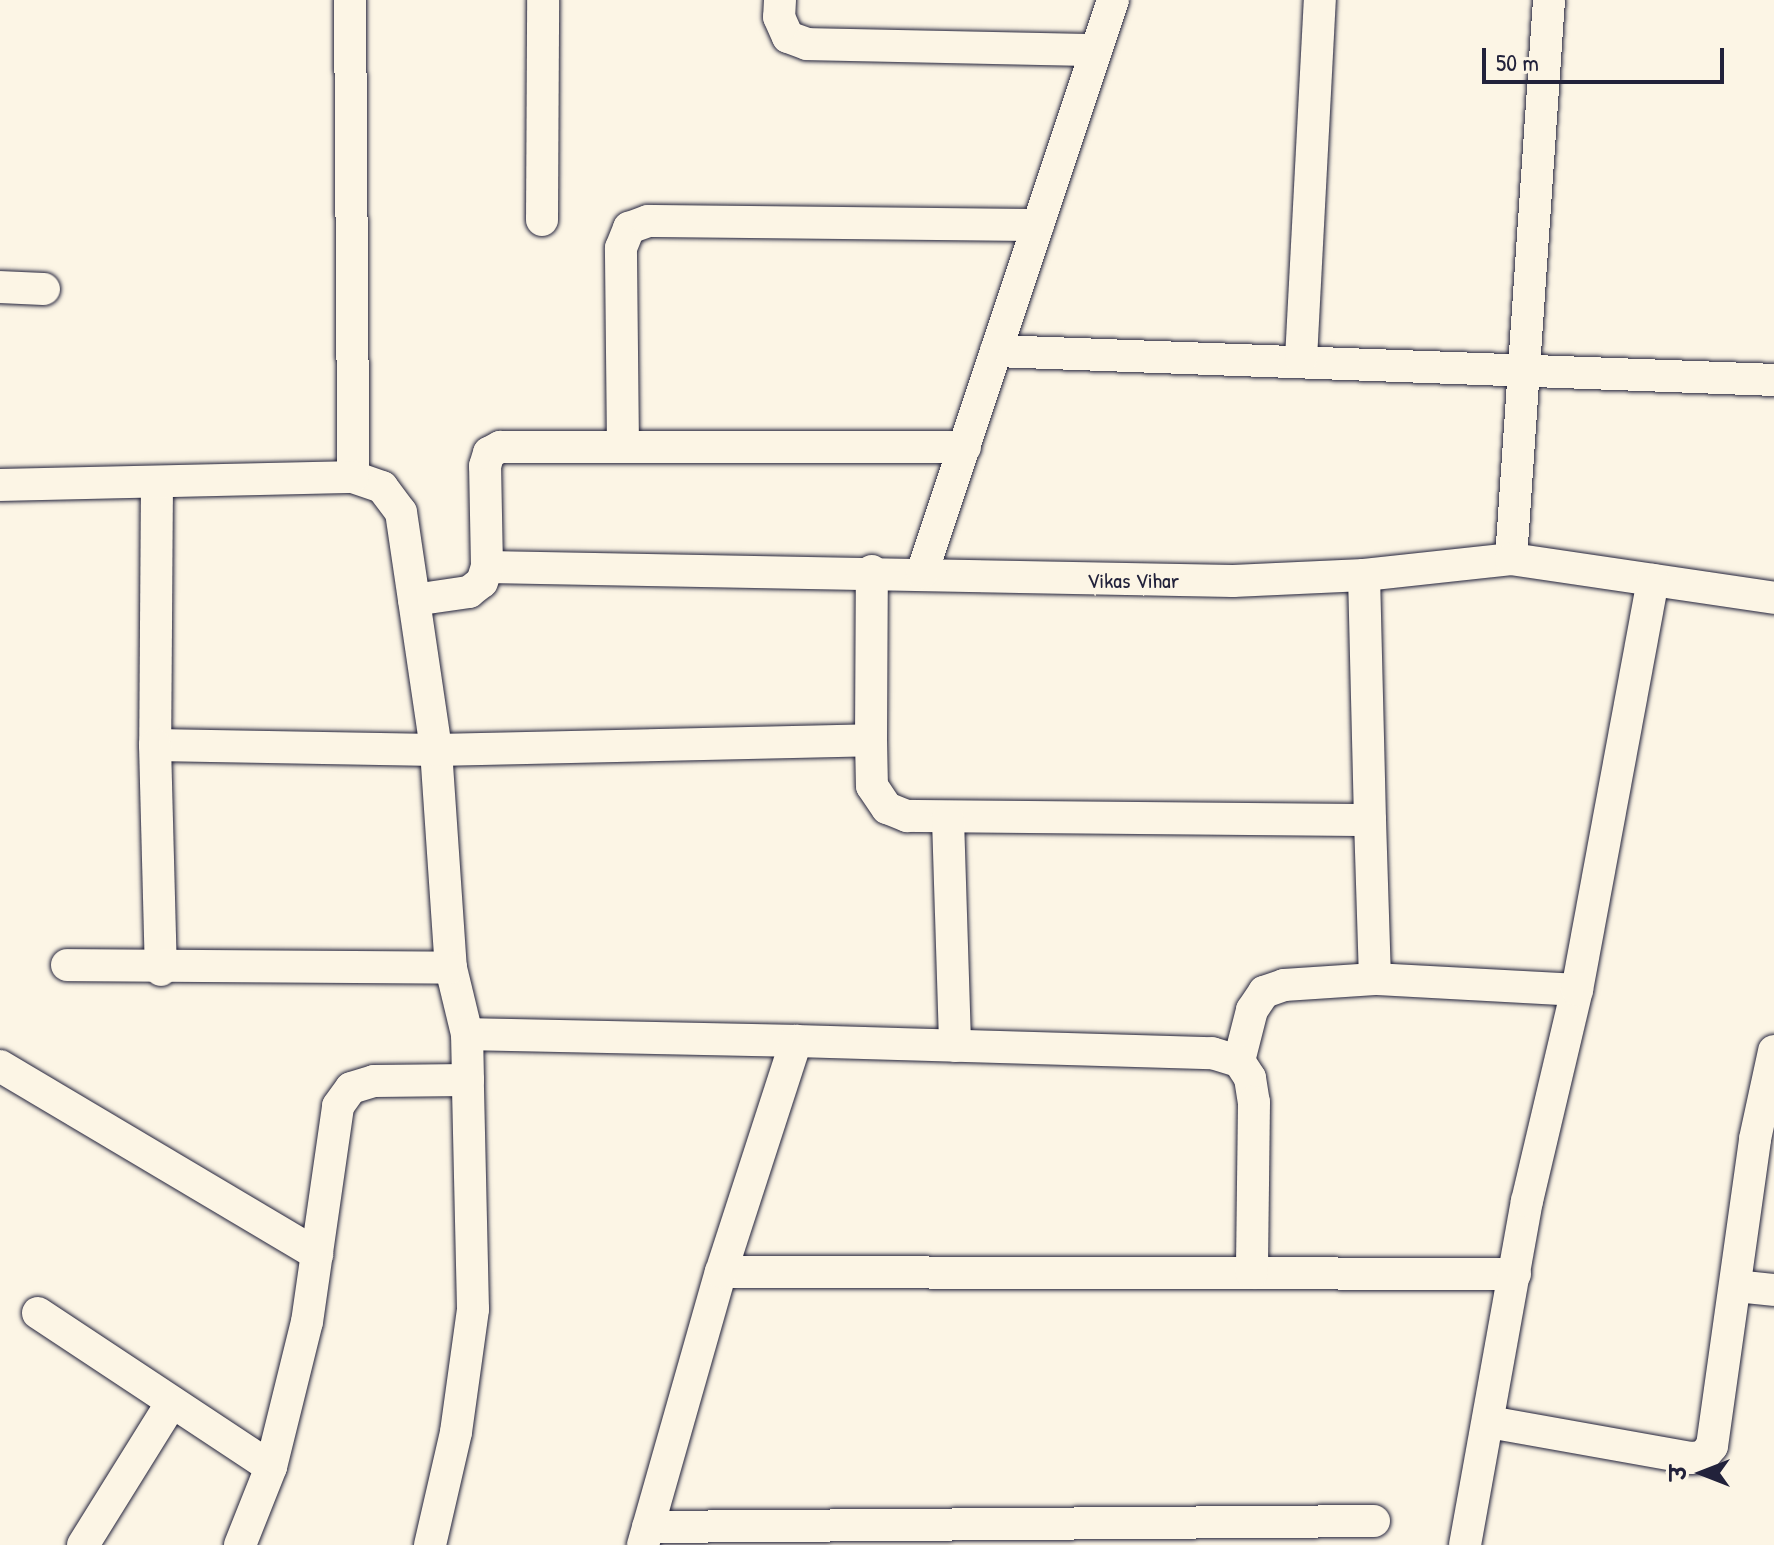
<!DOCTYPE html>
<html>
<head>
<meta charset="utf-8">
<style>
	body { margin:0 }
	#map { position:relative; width:1774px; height:1545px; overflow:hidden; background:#fcf5e5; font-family:"Patrick Hand","Playpen Sans Deva",sans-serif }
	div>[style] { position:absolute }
	.roads { filter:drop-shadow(0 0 2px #22223b) drop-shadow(0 0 2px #22223b) }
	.minor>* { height:32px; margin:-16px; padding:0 16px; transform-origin:16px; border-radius:16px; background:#fcf5e5 }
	span { translate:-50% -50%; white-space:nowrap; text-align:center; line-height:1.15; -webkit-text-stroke:8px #fcf5e5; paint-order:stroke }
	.street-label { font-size:22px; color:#22223b }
	.north { position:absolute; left:1662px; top:1433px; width:80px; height:80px; -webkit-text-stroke:6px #fcf5e5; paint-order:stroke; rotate:270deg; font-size:22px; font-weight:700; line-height:32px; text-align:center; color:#22223b }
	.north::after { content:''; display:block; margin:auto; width:28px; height:36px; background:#22223b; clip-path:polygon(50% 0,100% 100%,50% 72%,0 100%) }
	.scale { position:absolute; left:1482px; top:48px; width:242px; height:36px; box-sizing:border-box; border:4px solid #22223b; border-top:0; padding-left:10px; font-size:24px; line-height:28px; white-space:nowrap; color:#22223b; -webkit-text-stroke:6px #fcf5e5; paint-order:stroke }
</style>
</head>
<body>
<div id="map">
	<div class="roads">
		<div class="minor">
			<i style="left:350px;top:0;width:477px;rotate:89.6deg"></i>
			<i style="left:353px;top:477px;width:31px;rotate:19deg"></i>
			<i style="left:382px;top:487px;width:31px;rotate:53deg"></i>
			<i style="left:401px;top:512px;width:241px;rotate:81.6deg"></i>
			<i style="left:436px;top:750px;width:219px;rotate:86.1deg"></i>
			<i style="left:451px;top:968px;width:68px;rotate:76.4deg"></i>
			<i style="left:467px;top:1034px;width:329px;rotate:1.2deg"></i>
			<i style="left:780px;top:0;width:17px;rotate:93deg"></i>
			<i style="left:779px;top:17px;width:22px;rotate:66deg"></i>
			<i style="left:788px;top:37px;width:20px;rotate:20deg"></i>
			<i style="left:807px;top:44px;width:289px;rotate:1.2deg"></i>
			<i style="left:542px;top:220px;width:220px;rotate:-89.7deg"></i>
			<i style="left:0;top:287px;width:44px;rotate:2.6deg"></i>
			<i style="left:996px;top:351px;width:779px;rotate:2.13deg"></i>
			<i style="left:1301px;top:359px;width:360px;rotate:-87deg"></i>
			<i style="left:623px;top:447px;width:199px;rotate:-90.6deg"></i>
			<i style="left:621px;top:248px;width:22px;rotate:-68deg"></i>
			<i style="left:629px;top:228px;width:20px;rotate:-20deg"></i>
			<i style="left:648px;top:221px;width:390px;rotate:0.6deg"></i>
			<i style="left:157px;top:482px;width:263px;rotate:90.4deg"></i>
			<i style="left:155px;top:745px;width:281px;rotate:1deg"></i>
			<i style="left:436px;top:750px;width:435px;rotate:-1.3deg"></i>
			<i style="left:871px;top:740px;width:169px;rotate:-89.7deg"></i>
			<i style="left:0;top:485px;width:353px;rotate:-1.3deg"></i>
			<i style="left:1511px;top:559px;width:560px;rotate:-86.11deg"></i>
			<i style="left:487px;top:567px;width:746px;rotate:1.08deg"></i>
			<i style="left:1233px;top:581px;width:131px;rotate:-2.6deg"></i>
			<i style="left:1364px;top:575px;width:148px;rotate:-6.2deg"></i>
			<i style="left:1511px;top:559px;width:266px;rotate:8.4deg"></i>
			<i style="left:922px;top:573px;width:604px;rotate:-71.57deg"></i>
			<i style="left:414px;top:600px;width:56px;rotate:-8.3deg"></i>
			<i style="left:469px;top:592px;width:16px;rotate:-38deg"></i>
			<i style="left:482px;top:582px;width:16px;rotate:-72deg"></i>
			<i style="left:487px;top:567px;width:101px;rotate:-91.1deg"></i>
			<i style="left:485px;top:466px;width:14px;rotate:-73deg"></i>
			<i style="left:489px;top:453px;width:13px;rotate:-29deg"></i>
			<i style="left:500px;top:447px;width:465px"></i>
			<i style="left:871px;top:740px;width:46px;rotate:88.8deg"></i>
			<i style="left:872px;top:786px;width:27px;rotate:56deg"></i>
			<i style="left:887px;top:808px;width:22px;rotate:22deg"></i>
			<i style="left:907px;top:816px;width:463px;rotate:0.5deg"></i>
			<i style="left:1370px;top:820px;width:245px;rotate:-91.4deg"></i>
			<i style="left:155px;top:745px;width:225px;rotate:88.5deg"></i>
			<i style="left:948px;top:819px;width:227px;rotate:88.2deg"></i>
			<i style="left:1370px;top:820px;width:159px;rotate:88.2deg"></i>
			<i style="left:1375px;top:979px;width:202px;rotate:3.1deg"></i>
			<i style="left:67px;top:965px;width:384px;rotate:0.4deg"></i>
			<i style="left:1239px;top:1061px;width:53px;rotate:-75.7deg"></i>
			<i style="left:1252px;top:1010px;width:22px;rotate:-56deg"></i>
			<i style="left:1264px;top:992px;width:21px;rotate:-19deg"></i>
			<i style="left:1284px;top:985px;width:91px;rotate:-3.8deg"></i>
			<i style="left:0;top:1066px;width:369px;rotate:30.7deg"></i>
			<i style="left:721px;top:1272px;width:794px;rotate:0.14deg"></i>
			<i style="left:1736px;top:1286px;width:38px;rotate:6deg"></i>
			<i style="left:38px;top:1313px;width:279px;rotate:33.5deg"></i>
			<i style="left:1489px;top:1422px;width:205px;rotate:10.1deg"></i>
			<i style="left:1691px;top:1458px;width:12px;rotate:-5deg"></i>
			<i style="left:1703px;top:1457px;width:14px;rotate:-51deg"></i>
			<i style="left:1712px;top:1446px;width:310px;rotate:-82deg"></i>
			<i style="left:1755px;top:1139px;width:90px;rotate:-77.8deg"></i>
			<i style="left:648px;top:1527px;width:726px;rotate:-0.47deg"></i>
			<i style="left:83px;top:1545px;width:168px;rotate:-58.1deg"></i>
			<i style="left:240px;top:1545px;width:84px;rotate:-68.3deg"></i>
			<i style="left:271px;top:1467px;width:149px;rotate:-76.1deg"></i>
			<i style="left:307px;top:1322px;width:218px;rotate:-81.8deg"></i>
			<i style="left:338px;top:1106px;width:22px;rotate:-54deg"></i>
			<i style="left:351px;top:1088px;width:24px;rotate:-17deg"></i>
			<i style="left:374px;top:1081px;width:94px;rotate:-0.6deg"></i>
			<i style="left:468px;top:1080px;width:46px;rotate:-91.2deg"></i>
			<i style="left:430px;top:1545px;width:116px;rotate:-77deg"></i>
			<i style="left:456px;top:1432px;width:124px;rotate:-82.1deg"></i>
			<i style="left:473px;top:1309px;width:229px;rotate:-91.3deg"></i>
			<i style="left:643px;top:1545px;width:284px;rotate:-74.1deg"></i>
			<i style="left:721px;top:1272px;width:243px;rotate:-72deg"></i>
			<i style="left:796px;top:1041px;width:416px;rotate:1.7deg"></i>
			<i style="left:1212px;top:1053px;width:28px;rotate:17deg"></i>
			<i style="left:1239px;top:1061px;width:20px;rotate:57deg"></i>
			<i style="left:1250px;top:1078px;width:24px;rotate:81deg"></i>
			<i style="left:1254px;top:1102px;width:171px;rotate:90.7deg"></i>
			<i style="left:1465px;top:1545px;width:350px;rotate:-79.8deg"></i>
			<i style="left:1527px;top:1201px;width:217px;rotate:-76.7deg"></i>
			<i style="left:1577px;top:990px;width:417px;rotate:-79.5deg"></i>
		</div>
	</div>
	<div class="street-label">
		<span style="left:1133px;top:581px">Vikas Vihar</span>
	</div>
	<div class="north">उ</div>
	<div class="scale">50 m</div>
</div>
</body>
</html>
